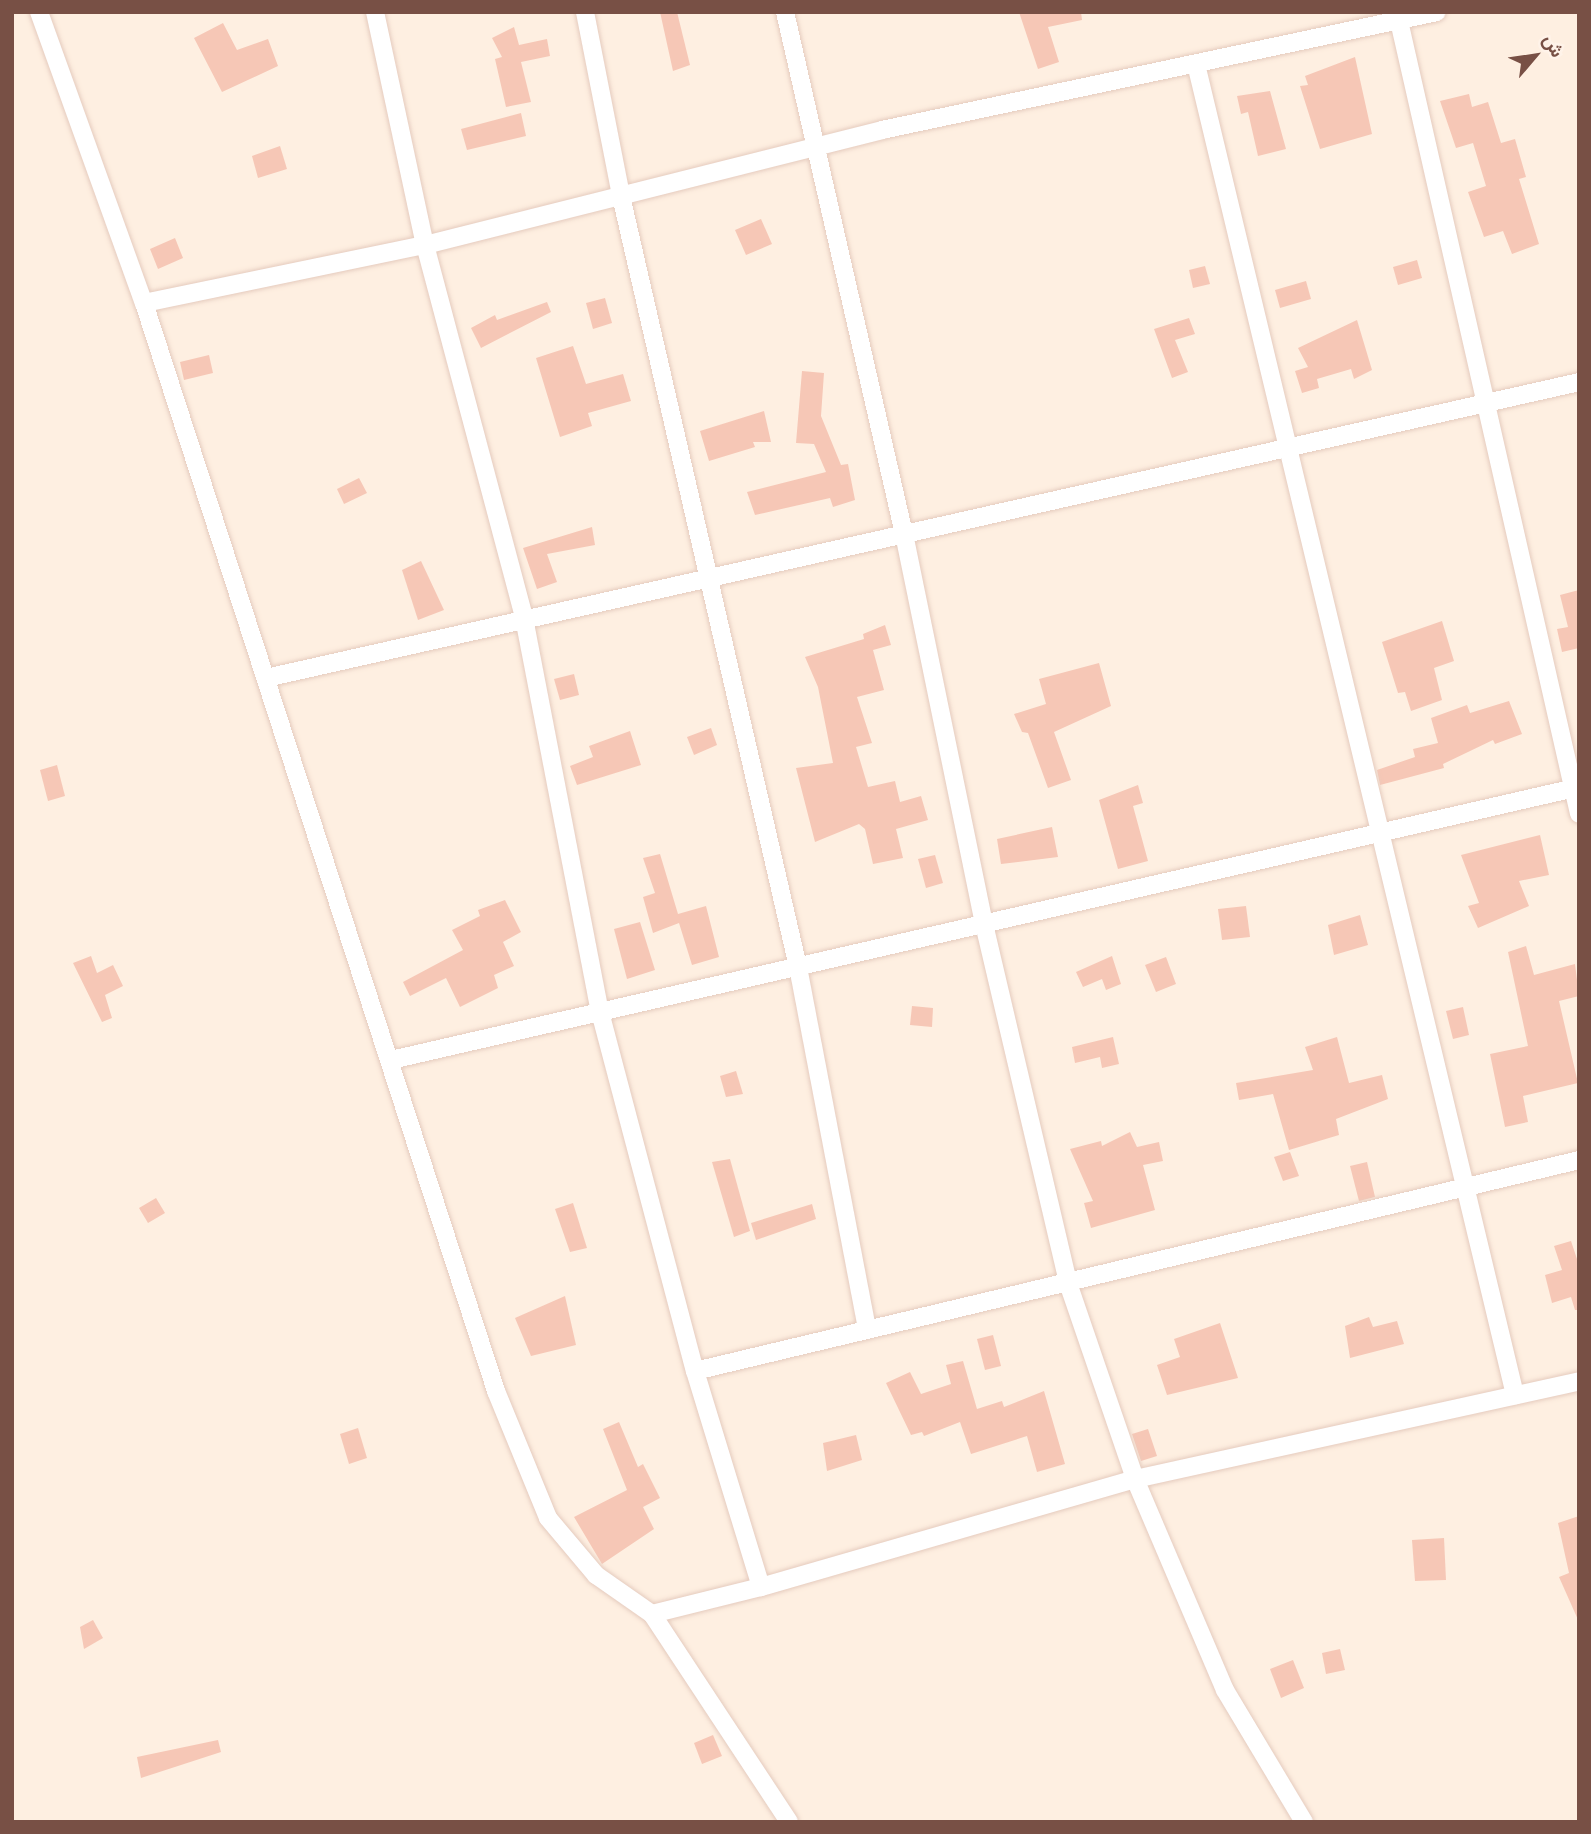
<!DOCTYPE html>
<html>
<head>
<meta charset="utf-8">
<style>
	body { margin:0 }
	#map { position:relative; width:1591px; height:1834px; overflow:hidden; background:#feefe1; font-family:"Space Grotesk",Vazirmatn,sans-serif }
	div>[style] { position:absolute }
	.building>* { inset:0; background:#f6c7b6 }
	.roads { filter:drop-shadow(0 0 2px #e5cbbe) drop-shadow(0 0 2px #e5cbbe) }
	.minor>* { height:18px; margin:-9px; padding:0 9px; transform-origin:9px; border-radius:9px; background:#fff }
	span { translate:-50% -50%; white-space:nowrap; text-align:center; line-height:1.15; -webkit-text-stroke:5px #fff3e9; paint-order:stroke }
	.frame { position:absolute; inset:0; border:14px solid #785045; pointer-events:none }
	.north { position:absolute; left:1500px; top:21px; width:70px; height:70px; -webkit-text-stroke:5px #fff3e9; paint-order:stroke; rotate:61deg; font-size:19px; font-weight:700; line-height:28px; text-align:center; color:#785045 }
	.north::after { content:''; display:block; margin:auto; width:24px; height:32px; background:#785045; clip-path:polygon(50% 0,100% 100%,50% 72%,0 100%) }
</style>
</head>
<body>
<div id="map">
	<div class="building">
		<i style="clip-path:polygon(660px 12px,677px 12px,690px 65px,673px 71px)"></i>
		<i style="clip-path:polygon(1019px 12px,1081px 12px,1082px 20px,1048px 27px,1059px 62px,1038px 69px)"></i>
		<i style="clip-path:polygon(223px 23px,237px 50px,268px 39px,278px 66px,222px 92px,194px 38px)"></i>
		<i style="clip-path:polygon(514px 27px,519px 45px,547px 39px,550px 56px,521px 62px,531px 102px,506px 107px,495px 59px,502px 57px,492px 38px)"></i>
		<i style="clip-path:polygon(1355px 57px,1372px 134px,1320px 149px,1300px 86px,1308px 85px,1305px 76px)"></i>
		<i style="clip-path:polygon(1270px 91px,1286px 149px,1258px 156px,1248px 112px,1241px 114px,1237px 96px)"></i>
		<i style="clip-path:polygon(1469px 94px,1472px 107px,1488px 102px,1501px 143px,1515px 139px,1526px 177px,1519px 179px,1539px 244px,1512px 254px,1503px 231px,1484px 237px,1468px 192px,1486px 186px,1473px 143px,1456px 148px,1440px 101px)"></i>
		<i style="clip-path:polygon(521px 113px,526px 136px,467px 150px,461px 129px)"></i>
		<i style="clip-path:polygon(280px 146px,287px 169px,258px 178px,252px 156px)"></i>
		<i style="clip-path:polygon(761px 219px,772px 244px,746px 255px,735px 230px)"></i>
		<i style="clip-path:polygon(175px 238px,183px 258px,158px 269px,150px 249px)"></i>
		<i style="clip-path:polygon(1417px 260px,1422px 278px,1398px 285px,1393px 267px)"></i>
		<i style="clip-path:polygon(1205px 266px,1210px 284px,1193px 288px,1189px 270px)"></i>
		<i style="clip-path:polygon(1306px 281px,1311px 299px,1280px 308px,1275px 290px)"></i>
		<i style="clip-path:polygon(605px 298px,612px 323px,593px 329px,586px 303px)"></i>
		<i style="clip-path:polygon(547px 302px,551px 312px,481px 348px,471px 328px,495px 315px,497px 320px)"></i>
		<i style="clip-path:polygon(1189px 318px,1195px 334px,1175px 340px,1188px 372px,1172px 378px,1154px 329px)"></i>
		<i style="clip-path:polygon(1357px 320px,1372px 370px,1354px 379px,1351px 369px,1317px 379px,1319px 388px,1302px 393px,1295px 371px,1308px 367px,1298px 348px)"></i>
		<i style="clip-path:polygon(573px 346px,586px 384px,623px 374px,631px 401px,588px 413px,592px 426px,560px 437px,536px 358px)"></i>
		<i style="clip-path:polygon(209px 355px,213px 373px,184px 380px,180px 362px)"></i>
		<i style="clip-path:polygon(802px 371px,824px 373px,821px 416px,841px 465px,848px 464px,855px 500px,833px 507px,830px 498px,755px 515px,747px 492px,826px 472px,814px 444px,796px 443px)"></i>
		<i style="clip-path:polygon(764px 411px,771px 442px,753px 442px,755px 447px,709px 461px,700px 431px)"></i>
		<i style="clip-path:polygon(359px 478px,367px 493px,344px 504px,337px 489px)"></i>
		<i style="clip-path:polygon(592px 527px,595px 545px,547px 554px,557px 582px,537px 589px,523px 548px)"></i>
		<i style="clip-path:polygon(421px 561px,444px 610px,418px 620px,402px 570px)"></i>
		<i style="clip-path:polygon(1579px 590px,1579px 648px,1562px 652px,1557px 629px,1568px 627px,1560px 595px)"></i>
		<i style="clip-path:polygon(1442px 621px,1454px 661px,1434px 668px,1442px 700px,1411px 711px,1405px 692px,1398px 693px,1382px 642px)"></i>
		<i style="clip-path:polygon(885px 625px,891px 645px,873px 650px,884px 690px,857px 697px,872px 743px,856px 747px,868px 787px,895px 781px,900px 802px,921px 796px,928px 820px,896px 829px,903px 858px,873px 864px,865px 829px,859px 824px,815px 842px,796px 768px,833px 763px,818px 687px,805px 657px,864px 639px,863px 634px)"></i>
		<i style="clip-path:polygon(1099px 663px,1111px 706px,1054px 732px,1071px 780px,1048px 788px,1028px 733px,1022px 732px,1014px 714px,1046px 704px,1039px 679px)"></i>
		<i style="clip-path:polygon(574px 674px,579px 695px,560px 700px,554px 679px)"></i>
		<i style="clip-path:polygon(1509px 701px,1522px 734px,1495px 744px,1493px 740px,1443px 764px,1444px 768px,1380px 785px,1377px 770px,1415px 757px,1413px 749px,1438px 743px,1431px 718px,1467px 705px,1470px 713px)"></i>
		<i style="clip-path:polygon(711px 728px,717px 745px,694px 755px,687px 737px)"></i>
		<i style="clip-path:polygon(630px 731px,641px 765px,577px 785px,570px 766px,593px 757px,589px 746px)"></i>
		<i style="clip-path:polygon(57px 765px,65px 796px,48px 801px,40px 770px)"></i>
		<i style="clip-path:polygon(1138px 785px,1143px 803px,1133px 806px,1148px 861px,1118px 869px,1099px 800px)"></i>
		<i style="clip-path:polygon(1052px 827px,1058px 857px,1001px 864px,997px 839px)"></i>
		<i style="clip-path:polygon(1540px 835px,1549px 875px,1519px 881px,1529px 906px,1478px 928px,1468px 906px,1479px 903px,1461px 855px)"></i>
		<i style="clip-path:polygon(660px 854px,678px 914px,706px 906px,719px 957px,692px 965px,679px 923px,653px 933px,643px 897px,655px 893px,643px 858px)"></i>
		<i style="clip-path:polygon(935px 855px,943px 883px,926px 888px,918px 859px)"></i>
		<i style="clip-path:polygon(505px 900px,521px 932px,503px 942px,514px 966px,494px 975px,498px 988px,460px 1007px,446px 978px,410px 996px,403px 982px,463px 950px,452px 930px,480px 916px,478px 910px)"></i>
		<i style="clip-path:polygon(1246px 906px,1250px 937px,1222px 940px,1218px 909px)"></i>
		<i style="clip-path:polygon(1360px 915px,1368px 945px,1334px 955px,1328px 925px)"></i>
		<i style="clip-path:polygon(640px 922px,655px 970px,627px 979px,614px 929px)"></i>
		<i style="clip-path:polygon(1526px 946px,1534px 975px,1575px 964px,1579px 996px,1559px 1001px,1578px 1083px,1523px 1096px,1528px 1122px,1505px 1127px,1490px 1054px,1528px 1046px,1508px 952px)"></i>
		<i style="clip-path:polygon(91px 956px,97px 973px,113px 965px,123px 986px,105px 995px,112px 1018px,102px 1022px,73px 963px)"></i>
		<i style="clip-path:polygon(1112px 956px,1121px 984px,1106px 990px,1102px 979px,1083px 987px,1076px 972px)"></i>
		<i style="clip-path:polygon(1166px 957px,1176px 984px,1156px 992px,1145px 965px)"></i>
		<i style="clip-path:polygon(912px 1006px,933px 1008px,932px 1027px,910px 1025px)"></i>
		<i style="clip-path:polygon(1463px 1007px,1469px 1035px,1453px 1039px,1446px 1011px)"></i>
		<i style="clip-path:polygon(1113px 1037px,1119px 1064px,1102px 1068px,1100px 1057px,1075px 1063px,1072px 1047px)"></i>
		<i style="clip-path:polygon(1337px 1037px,1349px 1083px,1382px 1075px,1388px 1099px,1336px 1119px,1339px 1135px,1289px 1150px,1273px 1094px,1239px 1100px,1236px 1083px,1313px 1070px,1305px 1047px)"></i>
		<i style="clip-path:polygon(736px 1071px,743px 1094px,726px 1097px,720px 1076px)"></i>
		<i style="clip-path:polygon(1130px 1132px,1137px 1147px,1159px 1142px,1163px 1161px,1143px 1165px,1155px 1210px,1091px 1228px,1084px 1203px,1093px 1201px,1070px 1149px,1101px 1141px,1102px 1146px)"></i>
		<i style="clip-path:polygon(1290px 1152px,1299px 1176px,1283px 1181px,1274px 1157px)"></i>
		<i style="clip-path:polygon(730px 1159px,750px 1231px,734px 1237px,712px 1162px)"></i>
		<i style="clip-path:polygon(1367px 1162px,1375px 1197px,1359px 1201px,1350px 1166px)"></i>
		<i style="clip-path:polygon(156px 1198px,165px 1213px,148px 1223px,139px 1208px)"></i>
		<i style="clip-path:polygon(573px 1203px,587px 1248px,570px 1252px,555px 1209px)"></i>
		<i style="clip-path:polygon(812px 1204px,816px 1219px,756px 1240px,751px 1223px)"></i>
		<i style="clip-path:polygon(1571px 1241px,1579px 1265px,1579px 1310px,1575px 1310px,1571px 1297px,1552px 1303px,1545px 1275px,1562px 1270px,1554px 1246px)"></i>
		<i style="clip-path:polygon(565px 1296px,576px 1345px,531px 1356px,515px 1318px)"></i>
		<i style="clip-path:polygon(1369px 1317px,1373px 1327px,1397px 1321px,1404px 1344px,1350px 1358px,1345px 1326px)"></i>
		<i style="clip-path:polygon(1220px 1323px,1238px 1378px,1167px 1395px,1157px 1365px,1180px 1357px,1174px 1339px)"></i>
		<i style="clip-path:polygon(993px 1335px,1001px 1366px,985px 1370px,977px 1339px)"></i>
		<i style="clip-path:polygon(963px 1361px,977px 1409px,1002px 1401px,1004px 1407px,1044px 1391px,1065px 1464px,1037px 1472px,1027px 1436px,971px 1454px,960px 1422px,924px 1436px,922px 1432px,911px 1435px,886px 1383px,910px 1372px,921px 1394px,951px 1384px,946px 1365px)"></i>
		<i style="clip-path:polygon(619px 1422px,638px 1467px,643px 1464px,660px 1498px,643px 1507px,654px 1529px,602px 1564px,574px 1517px,627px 1490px,603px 1429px)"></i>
		<i style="clip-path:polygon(358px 1428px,367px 1458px,349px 1464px,340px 1434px)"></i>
		<i style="clip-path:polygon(1148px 1429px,1157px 1456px,1141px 1461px,1132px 1434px)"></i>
		<i style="clip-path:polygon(856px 1435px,862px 1460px,827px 1471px,823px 1443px)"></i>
		<i style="clip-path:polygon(1579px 1516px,1579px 1622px,1559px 1577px,1569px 1573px,1558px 1523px)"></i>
		<i style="clip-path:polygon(1444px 1538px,1446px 1580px,1415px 1581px,1412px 1540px)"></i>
		<i style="clip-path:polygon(93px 1620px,103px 1638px,84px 1649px,80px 1627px)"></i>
		<i style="clip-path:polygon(1340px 1649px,1345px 1670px,1326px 1674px,1322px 1653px)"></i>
		<i style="clip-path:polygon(1293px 1660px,1304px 1688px,1281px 1698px,1270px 1669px)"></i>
		<i style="clip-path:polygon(713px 1735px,722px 1756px,702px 1764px,694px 1743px)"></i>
		<i style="clip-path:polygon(218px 1740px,221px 1752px,141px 1778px,137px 1757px)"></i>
	</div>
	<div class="roads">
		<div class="minor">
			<i style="left:39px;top:12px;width:309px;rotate:70.2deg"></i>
			<i style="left:144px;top:303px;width:1144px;rotate:72.07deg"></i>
			<i style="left:496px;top:1391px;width:137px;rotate:67.7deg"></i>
			<i style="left:548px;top:1518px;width:75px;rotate:49.9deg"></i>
			<i style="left:596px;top:1575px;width:68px;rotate:34.9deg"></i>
			<i style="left:652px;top:1614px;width:249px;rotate:56.6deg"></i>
			<i style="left:375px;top:12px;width:238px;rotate:77.9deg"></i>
			<i style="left:425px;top:245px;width:386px;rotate:75.1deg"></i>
			<i style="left:524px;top:618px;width:401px;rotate:79.1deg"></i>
			<i style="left:600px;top:1012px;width:371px;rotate:75.2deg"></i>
			<i style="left:695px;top:1371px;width:226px;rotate:73deg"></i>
			<i style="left:585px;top:12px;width:187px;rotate:78.9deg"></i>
			<i style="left:621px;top:196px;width:791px;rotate:77.07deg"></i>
			<i style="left:798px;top:967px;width:369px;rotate:79.2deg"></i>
			<i style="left:785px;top:12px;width:535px;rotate:77.16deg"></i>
			<i style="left:904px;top:534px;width:398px;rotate:78.4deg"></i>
			<i style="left:984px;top:924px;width:369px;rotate:76.8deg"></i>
			<i style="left:1068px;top:1283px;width:207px;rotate:71.1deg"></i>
			<i style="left:1135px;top:1479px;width:229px;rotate:66.9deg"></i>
			<i style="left:1225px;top:1690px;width:154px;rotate:59.1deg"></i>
			<i style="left:1397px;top:12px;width:822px;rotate:77.21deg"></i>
			<i style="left:1196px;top:64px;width:1369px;rotate:76.52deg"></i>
			<i style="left:144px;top:303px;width:287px;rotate:-11.7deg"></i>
			<i style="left:425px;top:245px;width:471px;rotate:-14.1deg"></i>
			<i style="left:882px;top:130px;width:567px;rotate:-12deg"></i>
			<i style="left:266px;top:678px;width:1346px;rotate:-12.7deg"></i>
			<i style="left:391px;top:1060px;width:1219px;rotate:-12.94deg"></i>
			<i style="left:695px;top:1371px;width:909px;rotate:-13.42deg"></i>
			<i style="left:652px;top:1614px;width:112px;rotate:-13.9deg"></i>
			<i style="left:761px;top:1587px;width:389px;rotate:-16.1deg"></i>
			<i style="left:1135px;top:1479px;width:455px;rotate:-12.4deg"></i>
		</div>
	</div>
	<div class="frame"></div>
	<div class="north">ش</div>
</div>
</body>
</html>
